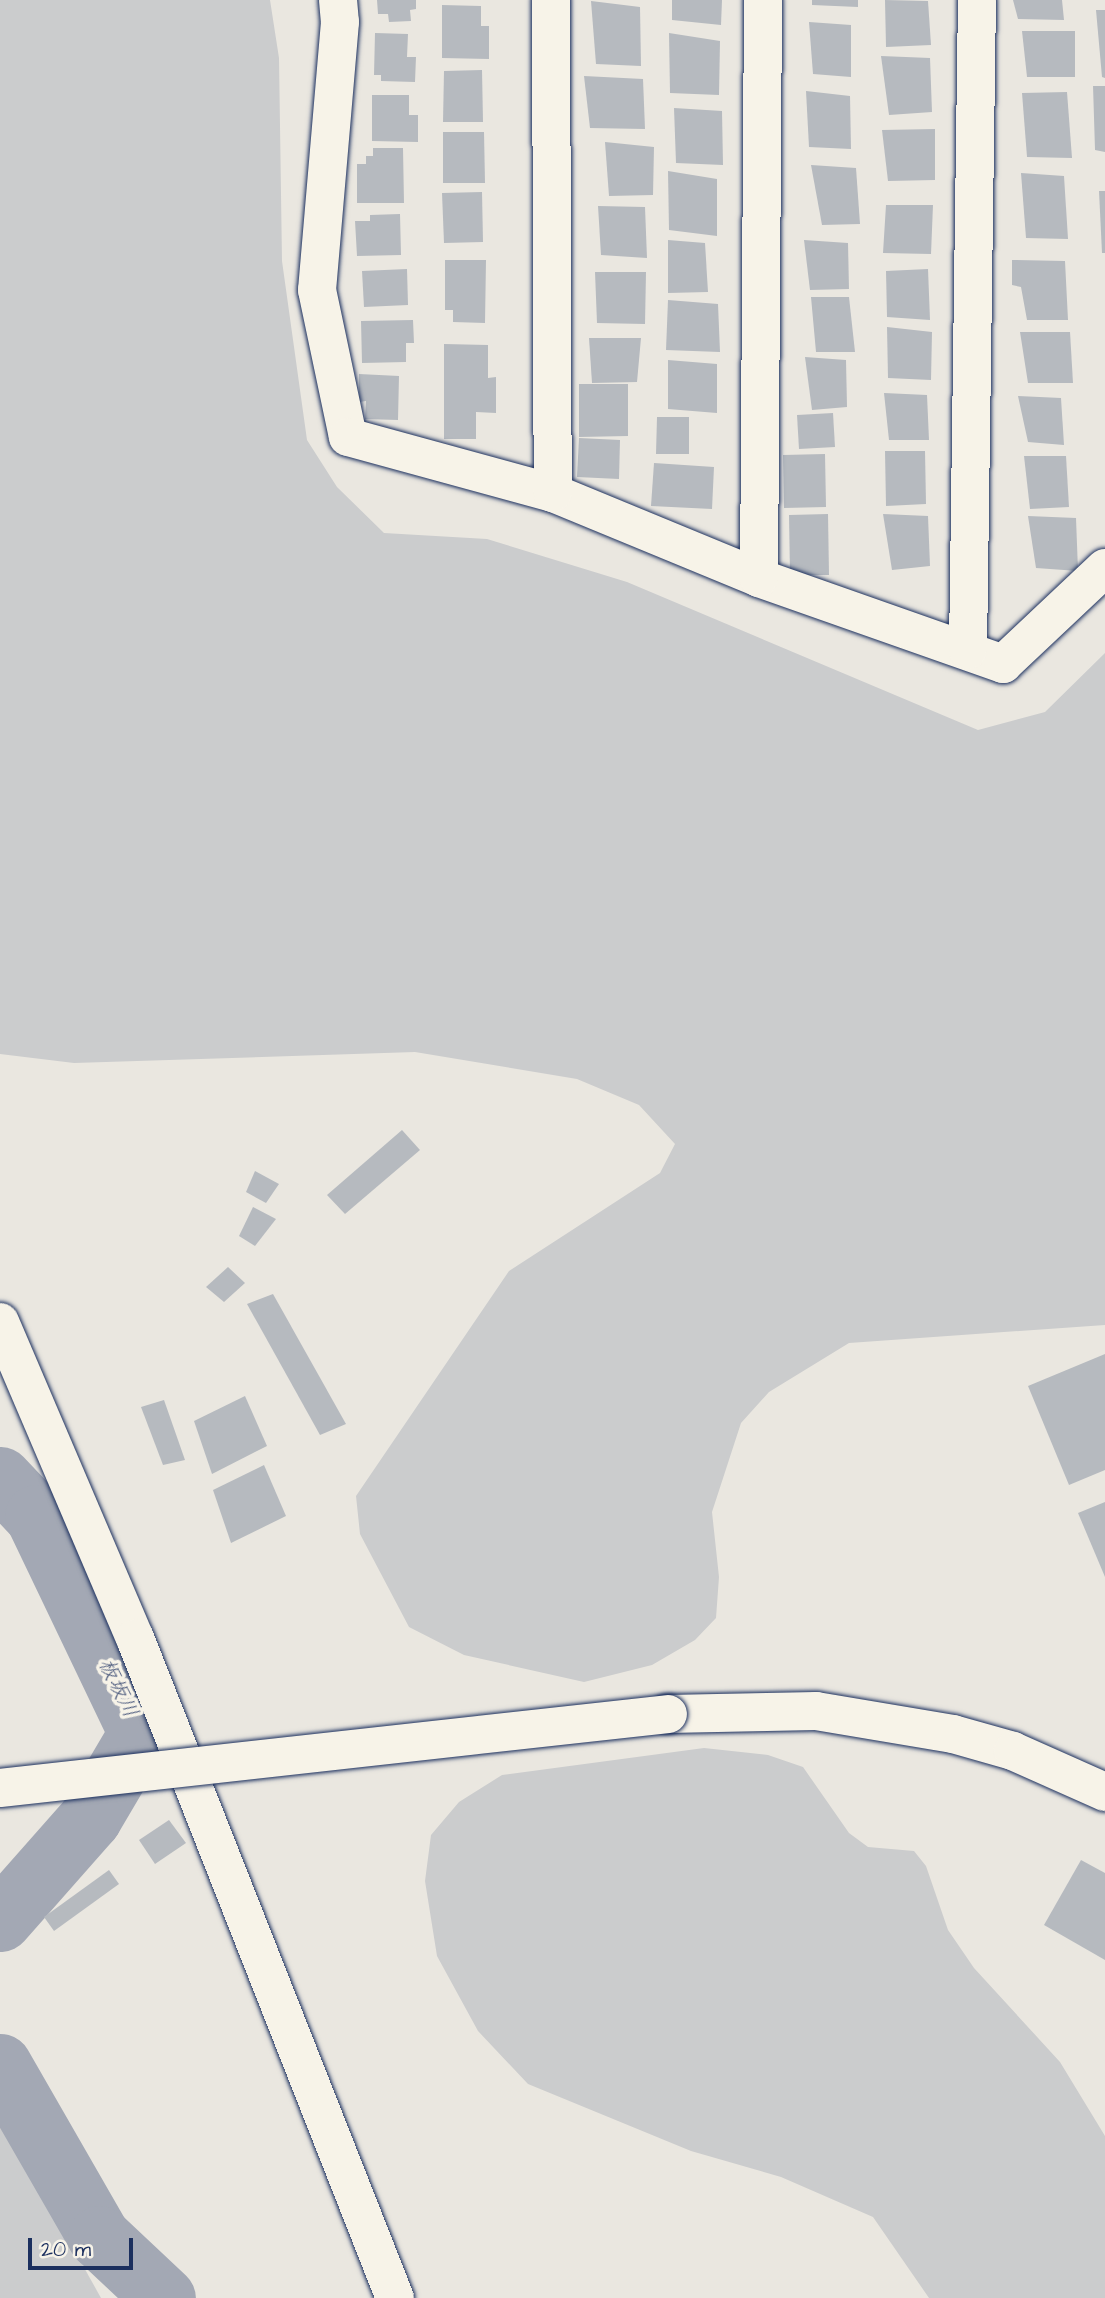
<!DOCTYPE html>
<html>
<head>
<meta charset="utf-8">
<style>
	body { margin:0 }
	#map { position:relative; width:1105px; height:2298px; overflow:hidden; background:#eae7e0; font-family:"Architects Daughter","Klee One",sans-serif }
	div>[style] { position:absolute }
	.green>* { inset:0; background:#cbcccd }
	.river>* { height:63px; margin:-31.5px; padding:0 31.5px; transform-origin:31.5px; border-radius:31.5px; background:#a3a8b4 }
	.building>* { inset:0; background:#b6babf }
	.roads { filter:drop-shadow(0 0 2px #1b2f5e) drop-shadow(0 0 2px #1b2f5e) }
	.minor>* { height:38px; margin:-19px; padding:0 19px; transform-origin:19px; border-radius:19px; background:#f7f3e8 }
	.bridges { filter:drop-shadow(0 0 2px #1b2f5e) drop-shadow(0 0 2px #1b2f5e) }
	.minor-bridge>* { height:38px; margin:-19px; padding:0 19px; transform-origin:19px; border-radius:19px; background:#f7f3e8 }
	span { translate:-50% -50%; white-space:nowrap; text-align:center; line-height:1.15; -webkit-text-stroke:7px #f7f3e8; paint-order:stroke }
	.water-label { font-size:21px; color:#445378; font-style:italic }
	.scale { position:absolute; left:28px; top:2238px; width:105px; height:32px; box-sizing:border-box; border:4px solid #1b2f5e; border-top:0; padding-left:9px; font-size:21px; line-height:24px; white-space:nowrap; color:#1b2f5e; -webkit-text-stroke:5px #f7f3e8; paint-order:stroke }
</style>
</head>
<body>
<div id="map">
	<div class="green">
		<i style="clip-path:polygon(0 0,270px 0,279px 58px,282px 261px,307px 440px,337px 487px,384px 533px,487px 539px,627px 582px,978px 730px,1045px 712px,1105px 653px,1105px 1325px,849px 1343px,769px 1392px,741px 1423px,712px 1512px,719px 1577px,716px 1618px,695px 1640px,652px 1665px,584px 1682px,464px 1655px,409px 1627px,360px 1534px,356px 1496px,509px 1271px,660px 1173px,675px 1144px,639px 1105px,577px 1079px,415px 1052px,74px 1063px,0 1054px)"></i>
		<i style="clip-path:polygon(704px 1748px,768px 1755px,803px 1767px,849px 1833px,868px 1847px,914px 1851px,926px 1866px,948px 1930px,974px 1968px,1060px 2062px,1105px 2136px,1105px 2298px,929px 2298px,873px 2217px,781px 2177px,691px 2151px,528px 2084px,478px 2031px,437px 1956px,425px 1881px,431px 1835px,459px 1802px,502px 1775px)"></i>
		<i style="clip-path:polygon(0 2117px,101px 2298px,0 2298px)"></i>
	</div>
	<div class="river">
		<i style="left:0;top:1478px;width:52px;rotate:46.5deg"></i>
		<i style="left:36px;top:1516px;width:241px;rotate:64.4deg"></i>
		<i style="left:140px;top:1733px;width:99px;rotate:120.5deg"></i>
		<i style="left:90px;top:1818px;width:136px;rotate:131.4deg"></i>
		<i style="left:0;top:2065px;width:198px;rotate:60.1deg"></i>
		<i style="left:99px;top:2237px;width:89px;rotate:43.2deg"></i>
	</div>
	<div class="building">
		<i style="clip-path:polygon(377px 0,416px 0,416px 9px,410px 10px,411px 21px,389px 22px,388px 14px,378px 14px)"></i>
		<i style="clip-path:polygon(672px 0,722px 0,721px 25px,672px 20px)"></i>
		<i style="clip-path:polygon(812px 0,858px 0,858px 7px,812px 5px)"></i>
		<i style="clip-path:polygon(885px 0,928px 1px,931px 45px,886px 47px)"></i>
		<i style="clip-path:polygon(1013px 0,1062px 0,1064px 20px,1018px 19px)"></i>
		<i style="clip-path:polygon(591px 1px,640px 7px,641px 66px,596px 64px)"></i>
		<i style="clip-path:polygon(442px 5px,481px 6px,481px 26px,489px 26px,489px 59px,442px 58px)"></i>
		<i style="clip-path:polygon(1096px 10px,1105px 10px,1105px 78px,1102px 77px)"></i>
		<i style="clip-path:polygon(809px 22px,851px 25px,851px 77px,813px 74px)"></i>
		<i style="clip-path:polygon(1022px 31px,1075px 31px,1075px 77px,1027px 77px)"></i>
		<i style="clip-path:polygon(375px 33px,408px 34px,407px 57px,416px 57px,415px 82px,381px 81px,381px 75px,374px 75px)"></i>
		<i style="clip-path:polygon(669px 33px,720px 41px,719px 95px,670px 93px)"></i>
		<i style="clip-path:polygon(881px 56px,930px 58px,932px 112px,889px 115px)"></i>
		<i style="clip-path:polygon(482px 70px,483px 122px,443px 122px,444px 71px)"></i>
		<i style="clip-path:polygon(584px 76px,643px 79px,645px 129px,590px 128px)"></i>
		<i style="clip-path:polygon(1093px 86px,1105px 86px,1105px 152px,1095px 150px)"></i>
		<i style="clip-path:polygon(806px 91px,850px 96px,851px 149px,809px 147px)"></i>
		<i style="clip-path:polygon(1067px 92px,1072px 158px,1027px 157px,1022px 93px)"></i>
		<i style="clip-path:polygon(372px 95px,409px 95px,409px 115px,418px 115px,418px 142px,372px 141px)"></i>
		<i style="clip-path:polygon(674px 108px,722px 111px,723px 165px,676px 163px)"></i>
		<i style="clip-path:polygon(935px 129px,935px 180px,888px 181px,882px 130px)"></i>
		<i style="clip-path:polygon(443px 132px,484px 132px,485px 183px,443px 183px)"></i>
		<i style="clip-path:polygon(605px 142px,654px 147px,653px 195px,609px 196px)"></i>
		<i style="clip-path:polygon(373px 148px,403px 148px,404px 203px,357px 203px,357px 164px,366px 164px,366px 156px,373px 156px)"></i>
		<i style="clip-path:polygon(811px 165px,856px 168px,860px 224px,822px 225px)"></i>
		<i style="clip-path:polygon(668px 171px,717px 179px,717px 236px,669px 230px)"></i>
		<i style="clip-path:polygon(1021px 173px,1064px 176px,1068px 239px,1026px 238px)"></i>
		<i style="clip-path:polygon(1099px 191px,1105px 191px,1105px 253px,1102px 253px)"></i>
		<i style="clip-path:polygon(482px 192px,483px 242px,444px 243px,442px 193px)"></i>
		<i style="clip-path:polygon(886px 205px,933px 205px,931px 254px,883px 253px)"></i>
		<i style="clip-path:polygon(598px 206px,645px 207px,647px 258px,601px 255px)"></i>
		<i style="clip-path:polygon(400px 214px,401px 255px,357px 256px,355px 221px,370px 221px,370px 215px)"></i>
		<i style="clip-path:polygon(668px 240px,705px 243px,708px 292px,668px 293px)"></i>
		<i style="clip-path:polygon(804px 240px,848px 243px,849px 289px,810px 290px)"></i>
		<i style="clip-path:polygon(445px 260px,486px 260px,485px 323px,453px 322px,453px 310px,445px 310px)"></i>
		<i style="clip-path:polygon(1012px 260px,1065px 261px,1068px 320px,1027px 320px,1021px 287px,1012px 285px)"></i>
		<i style="clip-path:polygon(407px 269px,408px 305px,364px 307px,362px 271px)"></i>
		<i style="clip-path:polygon(928px 269px,930px 320px,887px 317px,886px 271px)"></i>
		<i style="clip-path:polygon(595px 272px,646px 272px,645px 324px,597px 323px)"></i>
		<i style="clip-path:polygon(811px 297px,849px 297px,855px 352px,816px 352px)"></i>
		<i style="clip-path:polygon(668px 300px,718px 304px,720px 352px,666px 350px)"></i>
		<i style="clip-path:polygon(413px 320px,414px 343px,406px 343px,406px 362px,362px 363px,361px 321px)"></i>
		<i style="clip-path:polygon(887px 327px,932px 332px,931px 380px,888px 378px)"></i>
		<i style="clip-path:polygon(1020px 332px,1070px 332px,1073px 383px,1028px 383px)"></i>
		<i style="clip-path:polygon(589px 338px,641px 338px,637px 382px,592px 383px)"></i>
		<i style="clip-path:polygon(444px 344px,488px 345px,488px 378px,496px 377px,496px 413px,476px 412px,476px 439px,444px 439px)"></i>
		<i style="clip-path:polygon(805px 357px,846px 360px,847px 407px,812px 410px)"></i>
		<i style="clip-path:polygon(668px 360px,717px 364px,717px 413px,668px 409px)"></i>
		<i style="clip-path:polygon(359px 374px,399px 376px,398px 420px,365px 419px,366px 401px,359px 402px)"></i>
		<i style="clip-path:polygon(579px 384px,628px 384px,628px 436px,579px 437px)"></i>
		<i style="clip-path:polygon(884px 393px,927px 395px,929px 440px,889px 440px)"></i>
		<i style="clip-path:polygon(1018px 396px,1061px 398px,1064px 445px,1028px 442px)"></i>
		<i style="clip-path:polygon(833px 413px,835px 447px,799px 449px,797px 415px)"></i>
		<i style="clip-path:polygon(657px 417px,689px 417px,689px 454px,656px 454px)"></i>
		<i style="clip-path:polygon(579px 438px,620px 440px,619px 479px,577px 477px)"></i>
		<i style="clip-path:polygon(885px 451px,925px 451px,926px 504px,886px 506px)"></i>
		<i style="clip-path:polygon(825px 454px,826px 507px,784px 508px,783px 455px)"></i>
		<i style="clip-path:polygon(1024px 456px,1066px 456px,1069px 507px,1030px 509px)"></i>
		<i style="clip-path:polygon(654px 463px,714px 467px,712px 509px,651px 506px)"></i>
		<i style="clip-path:polygon(828px 514px,829px 575px,790px 575px,789px 515px)"></i>
		<i style="clip-path:polygon(883px 514px,928px 516px,930px 566px,892px 570px)"></i>
		<i style="clip-path:polygon(1028px 516px,1076px 518px,1078px 571px,1036px 568px)"></i>
		<i style="clip-path:polygon(402px 1130px,420px 1150px,345px 1214px,327px 1195px)"></i>
		<i style="clip-path:polygon(255px 1171px,279px 1184px,266px 1203px,246px 1192px)"></i>
		<i style="clip-path:polygon(253px 1207px,276px 1219px,255px 1246px,239px 1236px)"></i>
		<i style="clip-path:polygon(228px 1267px,245px 1283px,224px 1302px,206px 1287px)"></i>
		<i style="clip-path:polygon(273px 1294px,346px 1424px,320px 1435px,247px 1304px)"></i>
		<i style="clip-path:polygon(1105px 1354px,1105px 1470px,1069px 1485px,1028px 1386px)"></i>
		<i style="clip-path:polygon(245px 1396px,267px 1446px,212px 1474px,194px 1421px)"></i>
		<i style="clip-path:polygon(164px 1400px,185px 1460px,163px 1465px,141px 1407px)"></i>
		<i style="clip-path:polygon(264px 1465px,286px 1516px,231px 1543px,213px 1490px)"></i>
		<i style="clip-path:polygon(1105px 1502px,1105px 1577px,1078px 1513px)"></i>
		<i style="clip-path:polygon(169px 1820px,186px 1843px,155px 1864px,139px 1840px)"></i>
		<i style="clip-path:polygon(1081px 1860px,1105px 1873px,1105px 1960px,1044px 1925px)"></i>
		<i style="clip-path:polygon(109px 1870px,119px 1884px,54px 1931px,44px 1917px)"></i>
	</div>
	<div class="roads">
		<div class="minor">
			<i style="left:338px;top:0;width:22px;rotate:85deg"></i>
			<i style="left:340px;top:22px;width:269px;rotate:94.9deg"></i>
			<i style="left:317px;top:290px;width:150px;rotate:78.1deg"></i>
			<i style="left:348px;top:437px;width:213px;rotate:15.3deg"></i>
			<i style="left:553px;top:493px;width:223px;rotate:22.4deg"></i>
			<i style="left:759px;top:578px;width:259px;rotate:19.4deg"></i>
			<i style="left:1003px;top:664px;width:140px;rotate:-43.3deg"></i>
			<i style="left:551px;top:0;width:493px;rotate:89.8deg"></i>
			<i style="left:759px;top:578px;width:578px;rotate:-89.6deg"></i>
			<i style="left:968px;top:650px;width:650px;rotate:-89.21deg"></i>
			<i style="left:0;top:1322px;width:344px;rotate:66.9deg"></i>
			<i style="left:135px;top:1638px;width:709px;rotate:68.5deg"></i>
			<i style="left:668px;top:1714px;width:148px;rotate:-1.2deg"></i>
			<i style="left:816px;top:1711px;width:139px;rotate:9.5deg"></i>
			<i style="left:953px;top:1734px;width:62px;rotate:15.8deg"></i>
			<i style="left:1013px;top:1751px;width:101px;rotate:24deg"></i>
		</div>
	</div>
	<div class="bridges">
		<div class="minor-bridge">
			<i style="left:0;top:1788px;width:672px;rotate:-6.32deg"></i>
		</div>
	</div>
	<div class="water-label">
		<span style="left:118px;top:1688px;rotate:64deg">板坂川</span>
	</div>
	<div class="scale">20 m</div>
</div>
</body>
</html>
